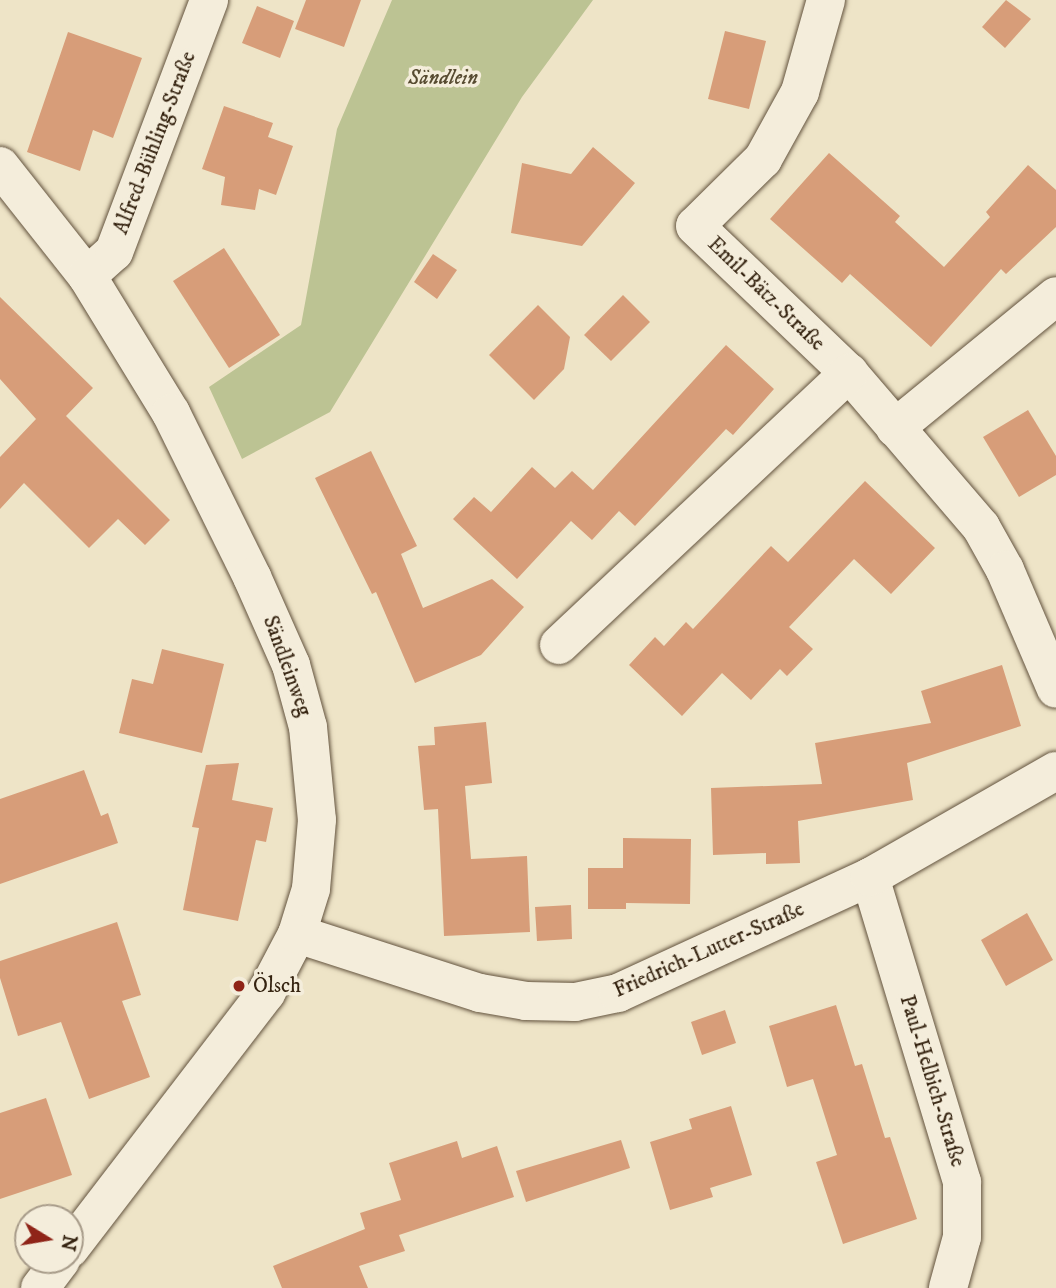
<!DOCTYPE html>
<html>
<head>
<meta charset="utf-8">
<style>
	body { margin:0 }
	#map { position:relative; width:1056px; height:1288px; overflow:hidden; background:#eee4c7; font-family:"IM FELL DW Pica",serif }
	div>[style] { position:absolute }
	.green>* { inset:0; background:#bcc393 }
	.building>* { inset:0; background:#d79d79 }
	.roads { filter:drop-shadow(0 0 2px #63533e) drop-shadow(0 0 2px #63533e) }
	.minor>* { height:38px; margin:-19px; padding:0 19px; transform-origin:19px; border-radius:19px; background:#f4eddb }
	.dots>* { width:19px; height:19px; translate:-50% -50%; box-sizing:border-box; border:4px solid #f4eddb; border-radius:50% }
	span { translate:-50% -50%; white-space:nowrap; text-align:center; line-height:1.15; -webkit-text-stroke:7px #f4eddb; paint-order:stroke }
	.park-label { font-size:21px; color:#574b31; font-style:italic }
	.street-label { font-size:21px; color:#352310 }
	.poi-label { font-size:21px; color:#352310 }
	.left { translate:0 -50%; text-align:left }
	.north { position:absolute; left:14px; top:1204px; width:70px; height:70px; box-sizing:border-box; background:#f4eddb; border:2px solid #a89c8a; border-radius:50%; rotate:101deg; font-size:19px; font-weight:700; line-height:28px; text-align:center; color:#352310 }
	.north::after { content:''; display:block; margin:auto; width:24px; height:32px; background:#8f2418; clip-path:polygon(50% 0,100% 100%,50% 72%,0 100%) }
</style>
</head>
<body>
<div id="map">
	<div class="green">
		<i style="clip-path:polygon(392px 0,593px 0,522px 97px,330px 412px,242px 459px,209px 387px,301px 325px,337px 129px)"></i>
	</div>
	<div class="building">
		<i style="clip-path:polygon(306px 0,361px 0,344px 47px,295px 29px)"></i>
		<i style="clip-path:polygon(1006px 0,1031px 19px,1005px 48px,982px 27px)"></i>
		<i style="clip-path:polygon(257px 6px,294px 21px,280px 58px,242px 43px)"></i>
		<i style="clip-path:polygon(725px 31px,766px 41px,749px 109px,708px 99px)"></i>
		<i style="clip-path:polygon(68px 32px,142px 58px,113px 138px,93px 130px,80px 171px,27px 152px)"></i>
		<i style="clip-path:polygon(224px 106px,273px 123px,268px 137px,293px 146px,276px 195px,259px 189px,255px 210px,221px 205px,225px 177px,202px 169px)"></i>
		<i style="clip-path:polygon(593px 147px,635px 183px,582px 246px,511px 233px,522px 163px,571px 174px)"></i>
		<i style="clip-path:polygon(829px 153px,900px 216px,895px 222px,944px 267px,990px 217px,986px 212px,1028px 165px,1056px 190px,1056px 227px,1006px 274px,1001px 269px,931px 347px,850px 274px,842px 283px,770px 219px)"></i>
		<i style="clip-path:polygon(224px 248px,280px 335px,229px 368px,173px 281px)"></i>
		<i style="clip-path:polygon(433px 254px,457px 270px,437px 299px,414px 282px)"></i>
		<i style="clip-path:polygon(623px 295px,650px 322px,611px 361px,584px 335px)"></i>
		<i style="clip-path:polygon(0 297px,93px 388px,66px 416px,170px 520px,145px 545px,118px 519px,89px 548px,24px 483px,0 509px,0 457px,36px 419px,0 379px)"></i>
		<i style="clip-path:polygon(538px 305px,570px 337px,564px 369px,534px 400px,489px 355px)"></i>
		<i style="clip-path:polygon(726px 345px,774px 389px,733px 435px,726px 429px,635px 526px,619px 511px,592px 540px,571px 521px,517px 579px,453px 519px,474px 497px,491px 512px,532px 467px,555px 488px,572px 471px,593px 490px)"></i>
		<i style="clip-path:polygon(1028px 410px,1056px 456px,1056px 475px,1019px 497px,983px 437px)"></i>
		<i style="clip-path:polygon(371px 451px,417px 546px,401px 554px,423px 608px,492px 579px,524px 607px,481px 655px,415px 683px,376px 592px,372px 594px,315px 478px)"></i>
		<i style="clip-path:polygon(865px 481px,935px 548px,891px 594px,854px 559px,789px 627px,813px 649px,787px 676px,780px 669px,751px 700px,722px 673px,682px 716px,629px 665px,655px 637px,664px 646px,686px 622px,693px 629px,771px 546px,788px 562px)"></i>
		<i style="clip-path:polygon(162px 649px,224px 664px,202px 753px,119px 733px,132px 679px,153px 684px)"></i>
		<i style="clip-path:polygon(1002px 665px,1021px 726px,907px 763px,913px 800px,798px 821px,800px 863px,766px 864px,766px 853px,713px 855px,711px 788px,822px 784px,815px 743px,931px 723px,921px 691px)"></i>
		<i style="clip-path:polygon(486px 722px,492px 783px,465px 786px,471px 859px,527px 856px,530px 932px,444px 936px,438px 809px,424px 810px,418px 746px,435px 745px,434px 727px)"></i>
		<i style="clip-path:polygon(239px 763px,232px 800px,273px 808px,266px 842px,256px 840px,238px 921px,183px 910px,199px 828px,192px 827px,206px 765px)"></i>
		<i style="clip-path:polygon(84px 770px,101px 816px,108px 813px,118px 843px,0 884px,0 799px)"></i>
		<i style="clip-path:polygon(623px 838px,691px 839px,690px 904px,626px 903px,626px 909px,588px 909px,588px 868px,623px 868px)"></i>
		<i style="clip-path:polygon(571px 905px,572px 939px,537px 941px,535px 907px)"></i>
		<i style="clip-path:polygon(1027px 913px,1053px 960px,1006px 986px,981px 940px)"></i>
		<i style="clip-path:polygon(117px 922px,141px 995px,122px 1001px,150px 1077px,89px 1099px,61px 1022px,18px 1036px,0 978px,0 961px)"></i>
		<i style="clip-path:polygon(836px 1005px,855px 1066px,862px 1064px,885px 1138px,890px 1137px,917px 1219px,843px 1244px,816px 1162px,837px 1155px,813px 1079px,787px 1087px,769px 1026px)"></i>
		<i style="clip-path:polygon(725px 1010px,736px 1043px,702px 1055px,691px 1022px)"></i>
		<i style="clip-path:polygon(46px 1098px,72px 1175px,0 1199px,0 1113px)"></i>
		<i style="clip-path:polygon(731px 1106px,752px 1175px,710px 1188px,713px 1197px,670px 1210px,650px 1142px,692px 1129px,689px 1119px)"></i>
		<i style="clip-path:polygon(621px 1140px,630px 1168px,526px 1202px,516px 1171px)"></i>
		<i style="clip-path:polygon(457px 1141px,462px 1158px,497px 1146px,514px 1197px,399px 1235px,405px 1251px,359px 1266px,368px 1288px,282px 1288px,273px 1266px,365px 1229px,360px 1213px,401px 1200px,389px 1163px)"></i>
	</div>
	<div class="roads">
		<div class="minor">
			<i style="left:826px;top:0;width:96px;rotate:105.8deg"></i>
			<i style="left:800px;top:92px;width:77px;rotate:118.9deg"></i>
			<i style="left:763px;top:159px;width:95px;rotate:135.4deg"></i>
			<i style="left:695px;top:226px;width:213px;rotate:43.7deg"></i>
			<i style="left:849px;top:373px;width:203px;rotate:49.4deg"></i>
			<i style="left:981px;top:527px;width:49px;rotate:60.8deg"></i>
			<i style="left:1005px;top:570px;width:129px;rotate:66.8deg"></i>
			<i style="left:0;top:166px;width:140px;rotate:51.7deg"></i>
			<i style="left:87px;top:276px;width:161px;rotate:58.5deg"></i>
			<i style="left:171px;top:413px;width:183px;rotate:63.7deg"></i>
			<i style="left:252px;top:577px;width:96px;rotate:66.1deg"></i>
			<i style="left:291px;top:665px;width:64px;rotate:74.7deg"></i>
			<i style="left:308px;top:727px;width:93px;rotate:84.5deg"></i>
			<i style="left:317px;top:820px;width:69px;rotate:95deg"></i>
			<i style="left:311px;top:889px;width:47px;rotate:107.3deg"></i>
			<i style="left:297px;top:934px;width:67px;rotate:117.7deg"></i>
			<i style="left:266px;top:993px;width:322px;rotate:127.5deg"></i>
			<i style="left:87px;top:276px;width:36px;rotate:-42deg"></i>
			<i style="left:114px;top:252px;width:269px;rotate:-69.3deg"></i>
			<i style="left:895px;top:428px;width:208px;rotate:-39.3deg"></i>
			<i style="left:559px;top:645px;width:398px;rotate:-43.2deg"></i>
			<i style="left:870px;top:877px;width:319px;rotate:73.2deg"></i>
			<i style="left:962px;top:1182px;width:55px;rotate:90deg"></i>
			<i style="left:962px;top:1237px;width:53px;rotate:105.4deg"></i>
			<i style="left:297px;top:934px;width:192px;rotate:17.9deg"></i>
			<i style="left:480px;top:993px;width:47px;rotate:9.9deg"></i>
			<i style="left:526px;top:1001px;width:49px;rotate:1.2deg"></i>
			<i style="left:575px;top:1002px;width:44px;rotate:-11.8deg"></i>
			<i style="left:618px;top:993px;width:277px;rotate:-24.7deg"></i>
			<i style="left:870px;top:877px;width:214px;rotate:-29.7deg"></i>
			<i style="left:40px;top:1288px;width:35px;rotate:-53deg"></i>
		</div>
	</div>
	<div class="dots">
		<i style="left:239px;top:986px;background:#8f2418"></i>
	</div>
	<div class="park-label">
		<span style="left:443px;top:78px">Sändlein</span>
	</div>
	<div class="street-label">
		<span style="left:155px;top:143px;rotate:-69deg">Alfred-Bühling-Straße</span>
		<span style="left:766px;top:294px;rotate:44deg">Emil-Bätz-Straße</span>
		<span style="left:287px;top:666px;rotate:70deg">Sändleinweg</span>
		<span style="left:709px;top:950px;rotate:-24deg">Friedrich-Lutter-Straße</span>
		<span style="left:932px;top:1081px;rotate:73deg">Paul-Helbich-Straße</span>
	</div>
	<div class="poi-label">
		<span class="left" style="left:253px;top:986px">Ölsch</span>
	</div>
	<div class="north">N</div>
</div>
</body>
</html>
